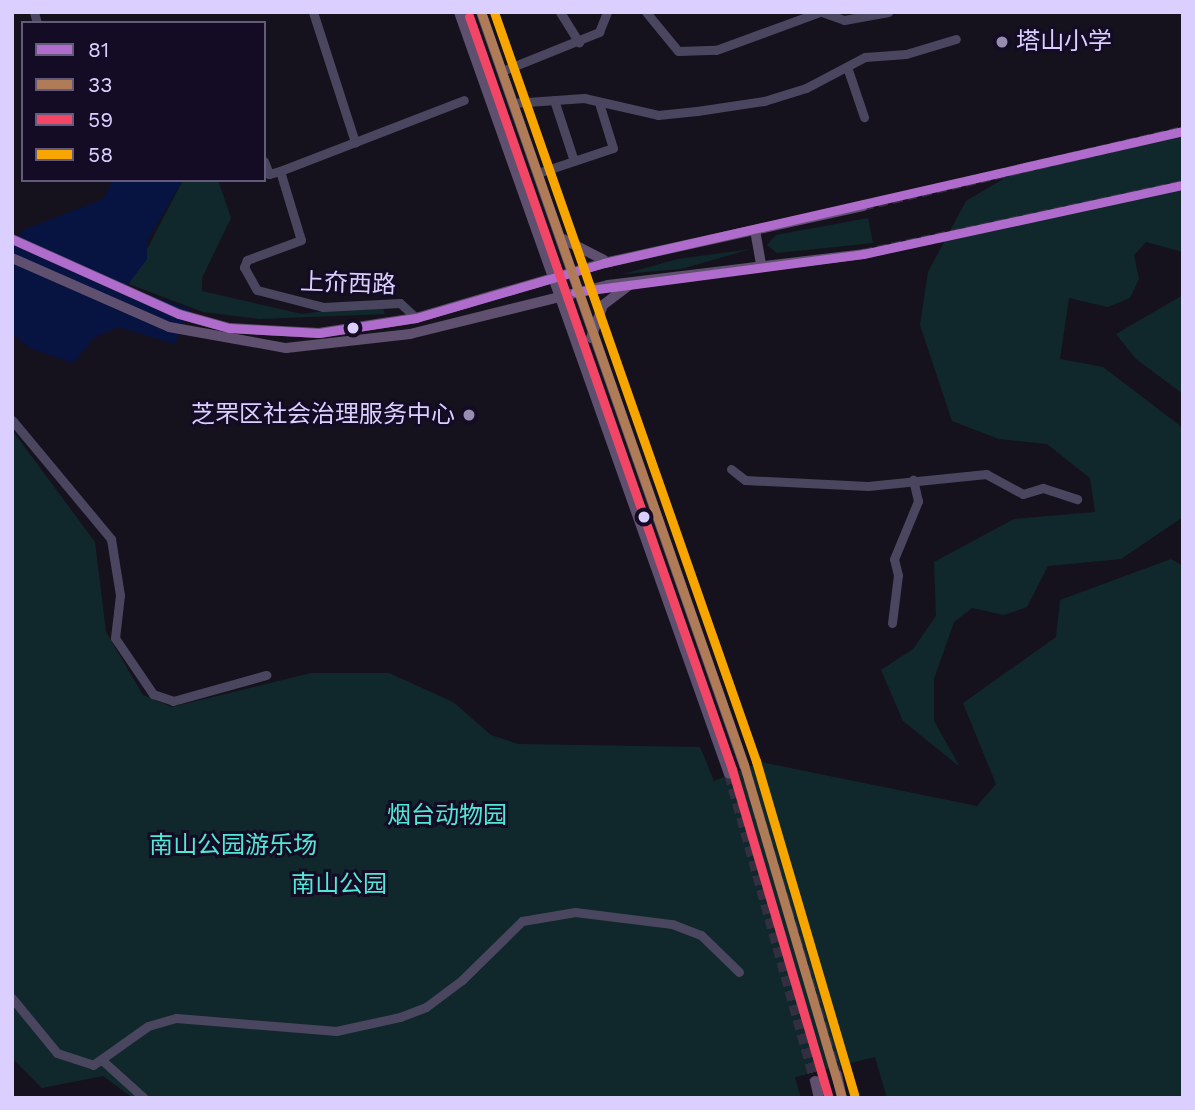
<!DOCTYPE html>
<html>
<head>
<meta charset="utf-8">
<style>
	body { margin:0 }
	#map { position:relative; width:1195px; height:1110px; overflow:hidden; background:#15121e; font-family:"Work Sans","Noto Sans SC",sans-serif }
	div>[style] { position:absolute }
	.green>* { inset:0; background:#10282c }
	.water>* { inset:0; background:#071340 }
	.major-tunnel>* { height:10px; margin-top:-5px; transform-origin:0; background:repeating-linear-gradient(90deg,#332e40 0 10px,transparent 0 15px) }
	.minor>* { height:9px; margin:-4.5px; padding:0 4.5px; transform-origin:4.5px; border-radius:4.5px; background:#4b465f }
	.major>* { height:10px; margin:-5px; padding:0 5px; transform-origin:5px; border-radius:5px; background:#605070 }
	.bus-1>* { height:9px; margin:-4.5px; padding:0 4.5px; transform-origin:4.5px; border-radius:4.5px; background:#b06ccc }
	.bus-2>* { height:9px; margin:-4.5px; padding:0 4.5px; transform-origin:4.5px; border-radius:4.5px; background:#b07c57 }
	.bus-3>* { height:9px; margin:-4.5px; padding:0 4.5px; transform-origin:4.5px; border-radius:4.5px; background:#f34667 }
	.bus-4>* { height:9px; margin:-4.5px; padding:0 4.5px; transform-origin:4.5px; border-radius:4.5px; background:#f7a600 }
	.dots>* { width:19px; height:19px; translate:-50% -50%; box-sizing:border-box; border:4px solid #130c24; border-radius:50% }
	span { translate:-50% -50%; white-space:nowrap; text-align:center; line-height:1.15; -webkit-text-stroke:6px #130c24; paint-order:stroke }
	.poi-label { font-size:24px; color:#dbcfff }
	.left { translate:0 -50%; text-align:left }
	.right { translate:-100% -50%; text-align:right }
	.street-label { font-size:24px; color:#dbcfff }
	.park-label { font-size:24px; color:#52e8d7 }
	.frame { position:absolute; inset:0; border:14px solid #dbcfff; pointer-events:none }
	.legend { position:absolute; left:21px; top:21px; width:245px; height:161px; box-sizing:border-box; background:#130c24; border:2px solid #635a7c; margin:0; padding:9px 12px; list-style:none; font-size:21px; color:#dbcfff }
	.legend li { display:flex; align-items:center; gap:14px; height:35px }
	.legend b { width:35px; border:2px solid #635a7c }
</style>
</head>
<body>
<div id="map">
	<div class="green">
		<i style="clip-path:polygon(1183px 133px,1183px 252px,1146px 242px,1134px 255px,1139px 279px,1130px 298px,1108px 307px,1069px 298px,1060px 359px,1103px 367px,1183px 428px,1183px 517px,1121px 559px,1048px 566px,1027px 607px,1004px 615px,972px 608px,954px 622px,934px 679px,934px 721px,960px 767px,903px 721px,881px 670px,913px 649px,936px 616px,934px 562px,1014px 519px,1095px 512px,1090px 478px,1047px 444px,999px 439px,952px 421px,920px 325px,928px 272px,966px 201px,1010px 175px)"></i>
		<i style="clip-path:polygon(183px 180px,218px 180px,231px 218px,202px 278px,202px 291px,302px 314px,381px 303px,385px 314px,260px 319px,203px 312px,129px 284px)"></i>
		<i style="clip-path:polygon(868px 218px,873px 243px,777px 253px,767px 245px,776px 235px)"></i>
		<i style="clip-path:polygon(751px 249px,681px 269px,623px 274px,678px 259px)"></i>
		<i style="clip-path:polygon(1183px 295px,1183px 394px,1136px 359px,1116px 334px)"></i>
		<i style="clip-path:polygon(12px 430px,95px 542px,106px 632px,143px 695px,172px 707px,311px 673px,389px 673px,453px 702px,491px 735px,518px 744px,700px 747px,714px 781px,761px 762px,977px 806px,996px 784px,963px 703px,1056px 637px,1060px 600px,1171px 559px,1183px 566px,1183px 1098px,887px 1098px,875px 1057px,795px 1077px,801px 1098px,133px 1098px,103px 1076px,42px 1088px,12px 1058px)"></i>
	</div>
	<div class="water">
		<i style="clip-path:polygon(113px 180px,183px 180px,147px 241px,147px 259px,126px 287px,190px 309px,175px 344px,118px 327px,94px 338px,73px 363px,29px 348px,12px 333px,12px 243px,23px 230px,103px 199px)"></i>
	</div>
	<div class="major-tunnel">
		<i style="left:863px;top:206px;width:329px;rotate:-13.2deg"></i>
		<i style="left:863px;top:254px;width:327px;rotate:-12.2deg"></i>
		<i style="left:744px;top:765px;width:324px;rotate:73.3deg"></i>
		<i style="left:729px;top:774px;width:319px;rotate:74.4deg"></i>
	</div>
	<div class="minor">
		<i style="left:34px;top:12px;width:11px;rotate:75deg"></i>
		<i style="left:313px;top:12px;width:137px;rotate:72.1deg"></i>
		<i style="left:560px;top:12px;width:36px;rotate:58deg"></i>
		<i style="left:646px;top:12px;width:50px;rotate:50.6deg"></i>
		<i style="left:678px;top:51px;width:38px;rotate:-2deg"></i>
		<i style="left:716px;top:50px;width:111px;rotate:-20.1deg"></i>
		<i style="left:822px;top:12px;width:23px;rotate:20deg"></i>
		<i style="left:844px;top:20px;width:45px;rotate:-10.3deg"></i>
		<i style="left:847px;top:67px;width:53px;rotate:71.2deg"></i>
		<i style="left:502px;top:71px;width:105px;rotate:-21.9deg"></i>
		<i style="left:599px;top:32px;width:22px;rotate:-68deg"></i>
		<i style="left:554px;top:100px;width:64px;rotate:71.8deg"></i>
		<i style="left:513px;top:103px;width:71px;rotate:-4deg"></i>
		<i style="left:584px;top:98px;width:76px;rotate:12.9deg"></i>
		<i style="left:658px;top:115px;width:39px;rotate:-6deg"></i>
		<i style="left:697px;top:111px;width:68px;rotate:-8.5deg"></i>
		<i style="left:764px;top:101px;width:44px;rotate:-17.2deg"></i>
		<i style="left:806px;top:88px;width:67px;rotate:-27.7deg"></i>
		<i style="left:865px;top:57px;width:41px;rotate:-4.2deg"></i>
		<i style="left:906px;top:54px;width:52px;rotate:-16.7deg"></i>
		<i style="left:264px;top:161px;width:14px;rotate:69deg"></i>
		<i style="left:269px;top:174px;width:11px;rotate:-15deg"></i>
		<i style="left:280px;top:171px;width:72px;rotate:73.1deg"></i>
		<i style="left:301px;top:240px;width:58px;rotate:159.7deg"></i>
		<i style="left:247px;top:260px;width:8px;rotate:113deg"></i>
		<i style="left:244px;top:267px;width:26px;rotate:61deg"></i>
		<i style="left:257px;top:290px;width:68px;rotate:14.4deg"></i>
		<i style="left:323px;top:307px;width:77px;rotate:-3deg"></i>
		<i style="left:400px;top:303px;width:22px;rotate:43deg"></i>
		<i style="left:280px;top:171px;width:197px;rotate:-21.1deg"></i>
		<i style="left:538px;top:173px;width:79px;rotate:-18.4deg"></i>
		<i style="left:613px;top:148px;width:44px;rotate:-107.2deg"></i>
		<i style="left:12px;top:420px;width:155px;rotate:50.2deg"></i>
		<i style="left:111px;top:539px;width:57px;rotate:80.9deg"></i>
		<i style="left:120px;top:595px;width:43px;rotate:96.6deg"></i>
		<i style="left:115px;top:638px;width:68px;rotate:55.8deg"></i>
		<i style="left:153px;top:694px;width:21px;rotate:19deg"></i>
		<i style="left:173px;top:701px;width:97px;rotate:-15.6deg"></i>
		<i style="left:731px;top:469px;width:18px;rotate:38deg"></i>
		<i style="left:745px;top:480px;width:123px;rotate:2.8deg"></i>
		<i style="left:868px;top:486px;width:119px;rotate:-5.8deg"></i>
		<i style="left:986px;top:474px;width:42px;rotate:28.4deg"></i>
		<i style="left:1023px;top:494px;width:21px;rotate:-17deg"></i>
		<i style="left:1043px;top:488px;width:36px;rotate:18deg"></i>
		<i style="left:892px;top:623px;width:48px;rotate:-82.9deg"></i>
		<i style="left:898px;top:575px;width:16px;rotate:-104deg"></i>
		<i style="left:894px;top:559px;width:63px;rotate:-67.5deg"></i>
		<i style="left:918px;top:501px;width:22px;rotate:-103deg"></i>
		<i style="left:12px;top:998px;width:71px;rotate:50.7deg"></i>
		<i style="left:57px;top:1053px;width:38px;rotate:18deg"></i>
		<i style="left:93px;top:1065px;width:67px;rotate:-35.3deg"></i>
		<i style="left:148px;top:1026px;width:29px;rotate:-16deg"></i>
		<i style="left:176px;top:1018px;width:161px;rotate:4.6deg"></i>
		<i style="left:336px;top:1031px;width:66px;rotate:-12.3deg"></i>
		<i style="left:400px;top:1017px;width:28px;rotate:-21deg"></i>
		<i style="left:426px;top:1007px;width:45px;rotate:-36.9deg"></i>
		<i style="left:462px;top:980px;width:84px;rotate:-44.5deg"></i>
		<i style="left:522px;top:921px;width:54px;rotate:-9.6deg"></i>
		<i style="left:575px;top:912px;width:98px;rotate:7.1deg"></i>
		<i style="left:672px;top:924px;width:31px;rotate:21deg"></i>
		<i style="left:701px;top:935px;width:53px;rotate:44.2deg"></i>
		<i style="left:103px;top:1061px;width:55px;rotate:42.1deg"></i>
	</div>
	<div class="major">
		<i style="left:459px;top:12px;width:808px;rotate:70.49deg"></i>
		<i style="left:481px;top:12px;width:798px;rotate:70.75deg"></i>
		<i style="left:755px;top:230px;width:36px;rotate:80deg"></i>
		<i style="left:12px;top:239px;width:183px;rotate:24.2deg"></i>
		<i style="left:179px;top:314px;width:52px;rotate:15.6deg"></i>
		<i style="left:229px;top:328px;width:90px;rotate:3.2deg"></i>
		<i style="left:319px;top:333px;width:98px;rotate:-8.8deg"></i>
		<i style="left:416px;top:318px;width:196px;rotate:-16.3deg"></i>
		<i style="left:604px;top:263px;width:265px;rotate:-12.4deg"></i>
		<i style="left:563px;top:239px;width:46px;rotate:27.1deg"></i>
		<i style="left:12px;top:258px;width:171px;rotate:23.7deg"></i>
		<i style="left:169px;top:327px;width:119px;rotate:10.2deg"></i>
		<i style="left:286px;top:348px;width:125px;rotate:-6.4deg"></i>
		<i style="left:410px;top:334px;width:204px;rotate:-13.9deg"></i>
		<i style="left:608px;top:285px;width:257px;rotate:-6.9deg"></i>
		<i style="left:591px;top:338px;width:35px;rotate:-70deg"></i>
		<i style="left:603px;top:305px;width:31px;rotate:-37deg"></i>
		<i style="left:837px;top:1075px;width:24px;rotate:78deg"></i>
		<i style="left:815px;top:1081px;width:17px;rotate:77deg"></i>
	</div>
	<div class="bus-1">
		<i style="left:12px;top:239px;width:183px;rotate:24.2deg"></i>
		<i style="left:179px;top:314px;width:52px;rotate:15.6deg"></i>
		<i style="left:229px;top:328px;width:90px;rotate:3.2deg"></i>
		<i style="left:319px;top:333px;width:98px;rotate:-8.8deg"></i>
		<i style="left:416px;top:318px;width:196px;rotate:-16.3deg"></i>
		<i style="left:604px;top:263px;width:594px;rotate:-12.84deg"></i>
		<i style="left:575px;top:292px;width:290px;rotate:-7.5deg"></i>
		<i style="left:863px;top:254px;width:327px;rotate:-12.2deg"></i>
	</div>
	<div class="bus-2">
		<i style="left:481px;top:12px;width:798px;rotate:70.75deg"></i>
		<i style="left:744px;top:765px;width:347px;rotate:73.6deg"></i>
	</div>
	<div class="bus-3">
		<i style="left:469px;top:16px;width:798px;rotate:70.75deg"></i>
		<i style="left:732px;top:769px;width:343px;rotate:73.6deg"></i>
	</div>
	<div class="bus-4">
		<i style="left:494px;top:12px;width:794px;rotate:70.72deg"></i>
		<i style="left:756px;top:761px;width:348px;rotate:73.6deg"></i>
	</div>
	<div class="dots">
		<i style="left:1002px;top:42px;background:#968db0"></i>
		<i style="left:353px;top:328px;background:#dbcfff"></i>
		<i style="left:469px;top:415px;background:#968db0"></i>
		<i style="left:644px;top:517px;background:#dbcfff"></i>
	</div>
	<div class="poi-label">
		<span class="left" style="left:1016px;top:42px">塔山小学</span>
		<span class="right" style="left:455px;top:415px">芝罘区社会治理服务中心</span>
	</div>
	<div class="street-label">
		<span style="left:348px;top:284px;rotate:2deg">上夼西路</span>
	</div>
	<div class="park-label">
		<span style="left:447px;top:816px">烟台动物园</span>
		<span style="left:233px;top:846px">南山公园游乐场</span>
		<span style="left:339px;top:885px">南山公园</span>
	</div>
	<div class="frame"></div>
	<ul class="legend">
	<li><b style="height:9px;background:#b06ccc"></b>81</li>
	<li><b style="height:9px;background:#b07c57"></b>33</li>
	<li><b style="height:9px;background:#f34667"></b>59</li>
	<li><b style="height:9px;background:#f7a600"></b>58</li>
	</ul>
</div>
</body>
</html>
